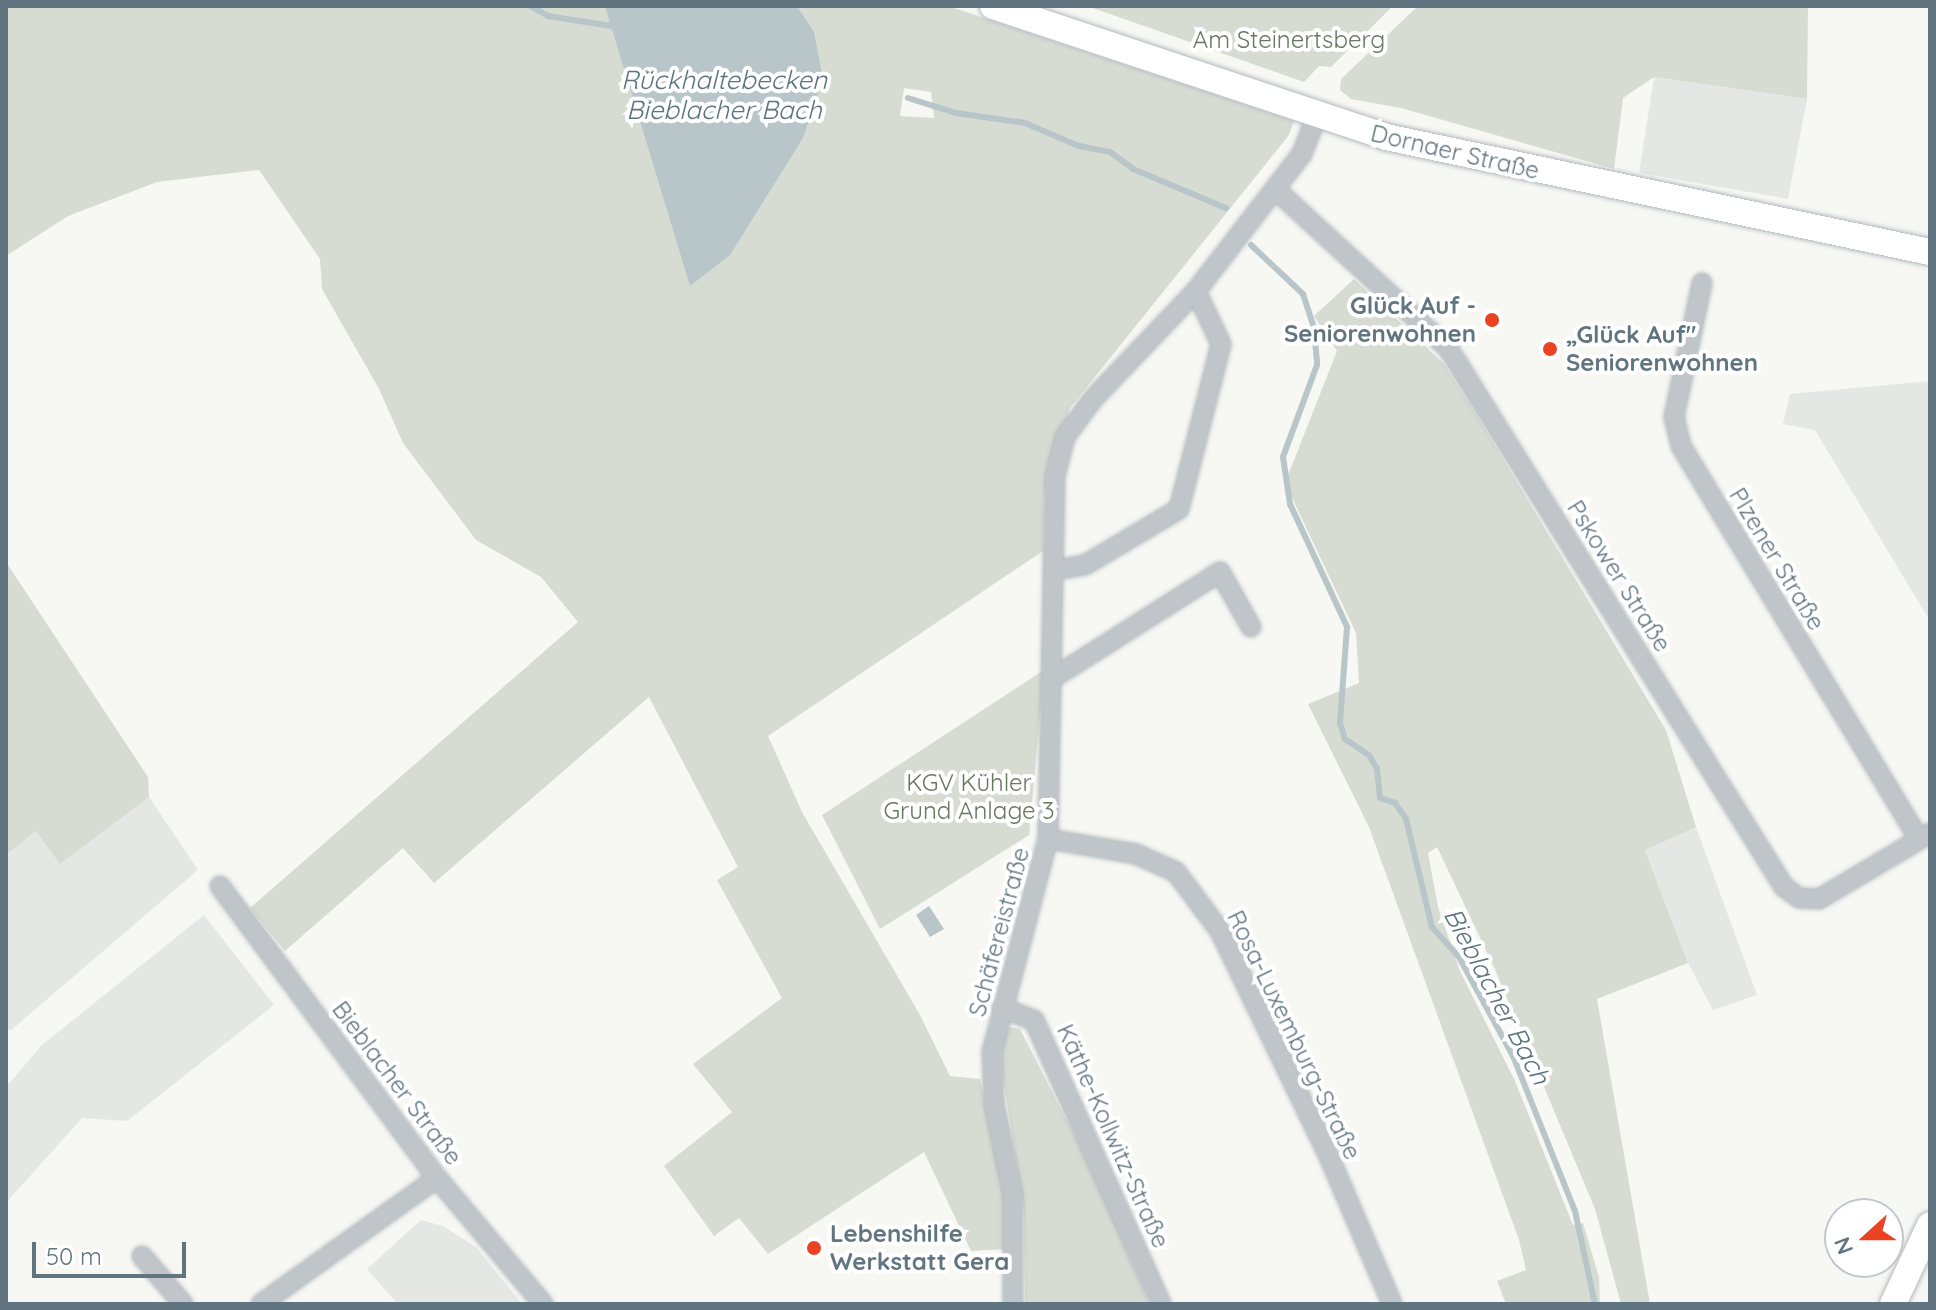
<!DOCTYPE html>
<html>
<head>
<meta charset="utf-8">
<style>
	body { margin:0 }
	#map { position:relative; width:1936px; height:1310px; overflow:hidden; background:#f7f7f4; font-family:Quicksand,sans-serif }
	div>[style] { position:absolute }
	.built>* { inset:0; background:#e5e7e5 }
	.green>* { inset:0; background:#d7dcd3 }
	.water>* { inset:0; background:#b8c6ca }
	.stream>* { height:6px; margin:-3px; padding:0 3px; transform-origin:3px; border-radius:3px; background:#b8c6ca }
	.roads { filter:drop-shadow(0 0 2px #b2b9bd) drop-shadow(0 0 2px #b2b9bd) }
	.street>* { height:18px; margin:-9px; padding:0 9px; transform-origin:9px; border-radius:9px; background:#c0c5c9 }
	.secondary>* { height:26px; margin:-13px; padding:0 13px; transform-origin:13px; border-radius:13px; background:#fff }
	.dots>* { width:22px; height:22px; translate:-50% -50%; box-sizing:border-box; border:4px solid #fff; border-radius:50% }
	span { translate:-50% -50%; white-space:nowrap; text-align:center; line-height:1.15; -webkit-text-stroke:8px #fff; paint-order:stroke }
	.park-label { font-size:24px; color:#667860 }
	.street-label { font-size:24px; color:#617580 }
	.poi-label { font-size:24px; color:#617580; font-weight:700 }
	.right { translate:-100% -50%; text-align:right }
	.left { translate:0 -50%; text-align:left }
	.water-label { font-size:26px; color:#5c757c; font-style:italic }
	.frame { position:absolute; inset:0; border:8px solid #617580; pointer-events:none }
	.north { position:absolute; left:1824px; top:1198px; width:80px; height:80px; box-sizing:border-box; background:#fff; border:2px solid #c0c8cc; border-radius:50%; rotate:249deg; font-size:22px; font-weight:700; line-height:32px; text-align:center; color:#617580 }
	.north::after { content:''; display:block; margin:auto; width:28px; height:36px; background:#ea4222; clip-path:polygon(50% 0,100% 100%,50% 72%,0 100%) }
	.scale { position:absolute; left:32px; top:1242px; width:154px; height:36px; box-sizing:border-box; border:4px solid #617580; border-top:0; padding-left:10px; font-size:24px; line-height:28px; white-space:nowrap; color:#617580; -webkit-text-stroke:6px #fff; paint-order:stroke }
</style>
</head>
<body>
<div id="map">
	<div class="built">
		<i style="clip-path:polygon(1654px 77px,1807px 99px,1788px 199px,1639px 173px)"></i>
		<i style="clip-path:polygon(1930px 381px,1930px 621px,1815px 430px,1783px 424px,1790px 394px)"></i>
		<i style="clip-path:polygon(149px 797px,198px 870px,10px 1031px,6px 1026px,6px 855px,36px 831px,61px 863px)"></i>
		<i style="clip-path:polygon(1696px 827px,1757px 995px,1713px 1010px,1688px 963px,1645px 849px)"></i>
		<i style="clip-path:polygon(204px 915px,274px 1005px,127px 1121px,82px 1118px,6px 1203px,6px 1087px,42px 1045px)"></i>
		<i style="clip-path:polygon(421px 1220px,443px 1226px,476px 1247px,522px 1304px,398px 1304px,367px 1269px)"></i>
	</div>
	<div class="green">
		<i style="clip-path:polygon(evenodd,6px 6px,948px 6px,1294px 121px,1289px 135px,1070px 408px,1044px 492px,1043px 551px,768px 736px,802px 812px,920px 1015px,950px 1076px,980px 1079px,1006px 1196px,1006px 1249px,971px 1251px,924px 1152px,768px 1254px,739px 1218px,714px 1236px,664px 1166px,732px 1112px,693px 1064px,782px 998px,717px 880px,738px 867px,649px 697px,434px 883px,403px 848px,285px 951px,250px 908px,578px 622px,541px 577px,476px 540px,403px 443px,379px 389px,322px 289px,320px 259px,259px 170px,157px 182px,68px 216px,6px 256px,6px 6px,904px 88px,931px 92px,934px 118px,900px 116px,904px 88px)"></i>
		<i style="clip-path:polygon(1087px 6px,1393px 6px,1331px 67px,1319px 66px,1304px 82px)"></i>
		<i style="clip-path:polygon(1418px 6px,1808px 6px,1807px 99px,1654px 77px,1623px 98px,1614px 169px,1401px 108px,1351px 99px,1340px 90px,1341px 79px)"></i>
		<i style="clip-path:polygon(1354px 279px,1444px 364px,1479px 419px,1666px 730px,1696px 827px,1645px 850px,1688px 963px,1597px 999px,1650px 1304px,1621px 1304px,1595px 1209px,1494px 967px,1437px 847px,1428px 853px,1438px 907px,1460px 971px,1515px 1081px,1573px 1225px,1583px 1223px,1599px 1277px,1600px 1304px,1506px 1304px,1497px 1281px,1526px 1270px,1519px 1240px,1369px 827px,1308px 704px,1359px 683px,1356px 633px,1285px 483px,1337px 351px,1314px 316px)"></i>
		<i style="clip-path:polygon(6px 562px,148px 777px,149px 797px,60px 864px,36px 831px,6px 855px)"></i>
		<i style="clip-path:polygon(1044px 670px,1029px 835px,880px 929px,822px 815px)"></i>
		<i style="clip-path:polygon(1009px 1027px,1020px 1029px,1098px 1182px,1149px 1304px,1025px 1304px,1024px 1212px,1002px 1071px,1002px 1041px)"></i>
	</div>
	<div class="water">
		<i style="clip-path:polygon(605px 6px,797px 6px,814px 32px,823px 79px,803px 138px,730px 255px,690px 286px)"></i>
		<i style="clip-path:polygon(929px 906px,944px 929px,930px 937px,916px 915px)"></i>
	</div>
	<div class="stream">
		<i style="left:530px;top:6px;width:21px;rotate:29deg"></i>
		<i style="left:548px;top:16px;width:71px;rotate:8.9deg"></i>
		<i style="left:908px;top:98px;width:50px;rotate:17.4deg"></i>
		<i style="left:956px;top:113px;width:70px;rotate:8.2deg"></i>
		<i style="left:1025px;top:123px;width:59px;rotate:23.1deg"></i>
		<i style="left:1079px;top:146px;width:32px;rotate:11deg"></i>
		<i style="left:1110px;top:152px;width:29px;rotate:36deg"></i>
		<i style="left:1133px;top:169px;width:101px;rotate:22.8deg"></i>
		<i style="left:1251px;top:245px;width:71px;rotate:43.3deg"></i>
		<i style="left:1303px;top:294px;width:36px;rotate:72deg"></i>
		<i style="left:1314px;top:328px;width:37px;rotate:85deg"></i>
		<i style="left:1317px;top:365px;width:98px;rotate:110.3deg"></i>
		<i style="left:1283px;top:457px;width:48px;rotate:81.5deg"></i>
		<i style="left:1290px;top:504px;width:136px;rotate:65.1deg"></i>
		<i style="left:1347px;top:627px;width:96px;rotate:94.2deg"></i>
		<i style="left:1340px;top:723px;width:17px;rotate:73deg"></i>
		<i style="left:1345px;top:739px;width:29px;rotate:34deg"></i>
		<i style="left:1369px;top:755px;width:16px;rotate:60deg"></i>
		<i style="left:1377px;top:769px;width:29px;rotate:84deg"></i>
		<i style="left:1380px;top:798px;width:16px;rotate:18deg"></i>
		<i style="left:1395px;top:803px;width:19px;rotate:55deg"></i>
		<i style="left:1406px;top:819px;width:111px;rotate:76.5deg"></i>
		<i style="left:1432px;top:927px;width:40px;rotate:48deg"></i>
		<i style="left:1459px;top:957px;width:113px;rotate:61.4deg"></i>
		<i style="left:1513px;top:1056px;width:167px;rotate:68.2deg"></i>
		<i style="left:1575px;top:1211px;width:95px;rotate:77.9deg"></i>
	</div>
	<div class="roads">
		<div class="street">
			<i style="left:1275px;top:189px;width:235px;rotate:42.6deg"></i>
			<i style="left:1448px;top:348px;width:635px;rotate:58.06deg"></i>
			<i style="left:1784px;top:887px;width:19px;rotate:36deg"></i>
			<i style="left:1799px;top:898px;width:20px;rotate:3deg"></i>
			<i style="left:1819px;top:899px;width:129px;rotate:-30.7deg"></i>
			<i style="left:1702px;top:283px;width:137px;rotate:101.8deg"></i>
			<i style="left:1674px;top:417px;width:30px;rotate:76deg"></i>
			<i style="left:1681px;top:446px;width:459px;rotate:58.8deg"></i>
			<i style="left:1056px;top:570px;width:29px;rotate:-10deg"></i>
			<i style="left:1085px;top:565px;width:109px;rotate:-30.8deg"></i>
			<i style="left:1179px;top:509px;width:170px;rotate:-75.7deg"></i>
			<i style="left:1221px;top:344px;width:59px;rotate:-115.3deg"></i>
			<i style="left:1053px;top:678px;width:198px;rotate:-32.4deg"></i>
			<i style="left:1220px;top:572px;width:63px;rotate:60.6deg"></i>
			<i style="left:1048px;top:839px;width:89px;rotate:9.7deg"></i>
			<i style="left:1136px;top:854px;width:44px;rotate:24.2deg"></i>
			<i style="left:1176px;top:872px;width:74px;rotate:53.3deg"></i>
			<i style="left:1220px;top:931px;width:246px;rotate:64.2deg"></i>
			<i style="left:1327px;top:1152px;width:165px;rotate:66.8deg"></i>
			<i style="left:220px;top:886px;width:364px;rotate:53.4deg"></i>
			<i style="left:437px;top:1178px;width:165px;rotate:49.9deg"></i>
			<i style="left:1002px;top:1008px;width:34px;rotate:21deg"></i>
			<i style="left:1034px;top:1020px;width:311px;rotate:65.9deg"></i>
			<i style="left:142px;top:1256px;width:63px;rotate:49.5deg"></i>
			<i style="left:261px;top:1304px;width:216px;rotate:-35.6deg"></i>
			<i style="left:1013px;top:1304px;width:108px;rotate:-90deg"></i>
			<i style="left:1013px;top:1196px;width:95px;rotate:-101.5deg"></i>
			<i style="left:994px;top:1103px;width:51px;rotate:-92.2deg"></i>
			<i style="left:992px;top:1052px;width:220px;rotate:-75.3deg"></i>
			<i style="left:1048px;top:839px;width:363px;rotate:-88.9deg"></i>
			<i style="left:1055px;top:476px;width:40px;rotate:-75.6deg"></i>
			<i style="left:1065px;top:437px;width:47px;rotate:-53.6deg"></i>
			<i style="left:1093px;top:399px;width:149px;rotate:-46.4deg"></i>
			<i style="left:1196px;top:291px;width:173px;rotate:-52.3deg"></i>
			<i style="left:1302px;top:154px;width:39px;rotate:-69deg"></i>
		</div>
		<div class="secondary">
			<i style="left:993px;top:6px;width:414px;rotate:18.4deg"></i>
			<i style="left:1386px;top:137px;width:556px;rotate:11.94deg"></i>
			<i style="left:1893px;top:1304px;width:87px;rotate:-64.9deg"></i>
		</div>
	</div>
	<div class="dots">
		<i style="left:1492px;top:320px;background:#ea4222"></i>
		<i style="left:1550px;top:349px;background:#ea4222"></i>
		<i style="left:814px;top:1248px;background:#ea4222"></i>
	</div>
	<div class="park-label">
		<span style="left:1289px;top:40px">Am Steinertsberg</span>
		<span style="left:969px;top:797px">KGV Kühler<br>Grund Anlage 3</span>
	</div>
	<div class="street-label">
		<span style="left:1455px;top:152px;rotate:13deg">Dornaer Straße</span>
		<span style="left:1777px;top:559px;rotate:59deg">Plzener Straße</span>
		<span style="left:1619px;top:576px;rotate:58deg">Pskower Straße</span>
		<span style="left:999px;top:932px;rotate:-75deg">Schäfereistraße</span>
		<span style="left:1294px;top:1035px;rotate:64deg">Rosa-Luxemburg-Straße</span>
		<span style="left:397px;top:1083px;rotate:53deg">Bieblacher Straße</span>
		<span style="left:1113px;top:1136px;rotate:66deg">Käthe-Kollwitz-Straße</span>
	</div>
	<div class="poi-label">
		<span class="right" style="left:1476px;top:320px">Glück Auf -<br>Seniorenwohnen</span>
		<span class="left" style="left:1566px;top:349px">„Glück Auf"<br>Seniorenwohnen</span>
		<span class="left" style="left:830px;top:1248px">Lebenshilfe<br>Werkstatt Gera</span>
	</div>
	<div class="water-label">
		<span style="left:724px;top:95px">Rückhaltebecken<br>Bieblacher Bach</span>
		<span style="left:1497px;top:996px;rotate:62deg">Bieblacher Bach</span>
	</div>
	<div class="frame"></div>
	<div class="north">N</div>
	<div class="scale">50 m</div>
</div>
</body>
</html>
